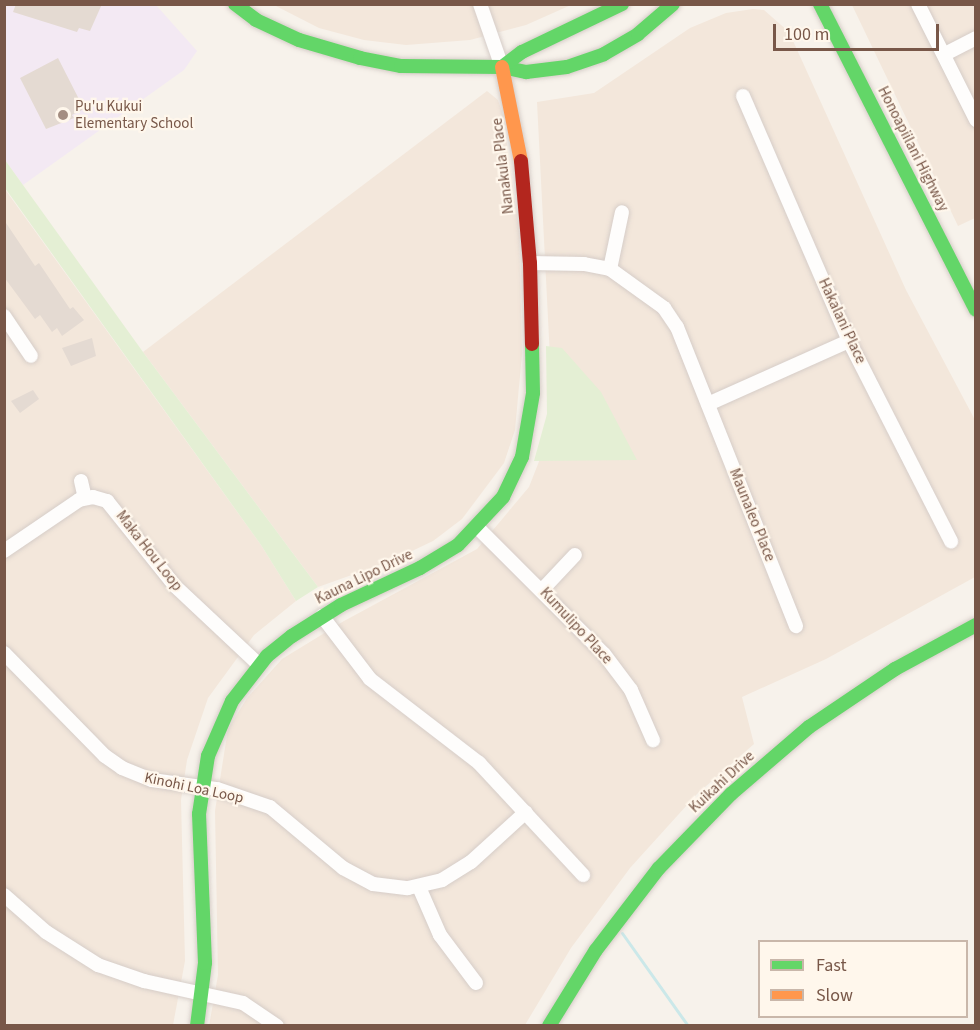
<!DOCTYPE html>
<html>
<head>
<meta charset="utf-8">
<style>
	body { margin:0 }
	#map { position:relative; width:980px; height:1030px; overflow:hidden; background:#f7f2eb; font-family:"Source Sans 3",sans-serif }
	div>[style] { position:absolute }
	.residential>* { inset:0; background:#f3e7db }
	.education>* { inset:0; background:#f3e9f3 }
	.green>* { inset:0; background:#e4efd4 }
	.stream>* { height:3px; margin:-1.5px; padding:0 1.5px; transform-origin:1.5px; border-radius:1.5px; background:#cbe8e9 }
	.building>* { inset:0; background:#e4dad2 }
	.roads { filter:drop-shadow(0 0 2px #d6cdc8) drop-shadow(0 0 2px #d6cdc8) }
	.street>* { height:14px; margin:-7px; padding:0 7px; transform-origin:7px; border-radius:7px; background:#fefdfc }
	.fast>* { height:14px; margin:-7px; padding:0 7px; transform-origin:7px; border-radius:7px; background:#63d668 }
	.slow>* { height:14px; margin:-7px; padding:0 7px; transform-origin:7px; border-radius:7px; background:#ff974d }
	.jam>* { height:14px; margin:-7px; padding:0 7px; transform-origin:7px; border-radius:7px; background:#b3261e }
	.dots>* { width:16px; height:16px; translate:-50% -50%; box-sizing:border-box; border:3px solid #fff7ec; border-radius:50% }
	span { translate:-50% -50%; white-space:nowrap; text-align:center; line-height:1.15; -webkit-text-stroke:4.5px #fff7ec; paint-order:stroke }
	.poi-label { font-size:15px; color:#785748 }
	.left { translate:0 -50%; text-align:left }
	.street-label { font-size:15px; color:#785748 }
	.frame { position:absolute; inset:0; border:6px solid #785748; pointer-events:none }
	.legend { position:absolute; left:758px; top:940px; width:210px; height:78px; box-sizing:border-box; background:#fff7ec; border:2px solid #c9b7aa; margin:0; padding:8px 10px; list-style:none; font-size:18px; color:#785748 }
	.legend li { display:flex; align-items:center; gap:12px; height:30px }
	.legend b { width:30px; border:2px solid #c9b7aa }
	.scale { position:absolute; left:773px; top:24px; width:166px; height:27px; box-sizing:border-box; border:3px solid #785748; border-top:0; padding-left:8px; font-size:18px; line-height:21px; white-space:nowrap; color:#785748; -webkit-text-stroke:4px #fff7ec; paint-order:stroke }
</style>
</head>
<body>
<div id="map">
	<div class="residential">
		<i style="clip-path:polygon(274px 5px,571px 5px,526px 25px,470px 40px,406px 45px,364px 40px,319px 28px)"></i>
		<i style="clip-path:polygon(852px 5px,975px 5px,975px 218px,958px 226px)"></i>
		<i style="clip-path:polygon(753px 9px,764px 10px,789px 32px,906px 290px,975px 420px,975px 577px,826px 659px,742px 697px,754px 744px,697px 794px,630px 868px,571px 948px,525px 1025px,209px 1026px,218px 975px,215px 811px,228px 729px,247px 698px,282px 659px,344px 621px,477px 549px,529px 487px,547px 441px,552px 397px,537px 102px,594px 93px,690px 28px,726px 13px)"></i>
		<i style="clip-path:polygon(487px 91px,498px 100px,503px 115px,519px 230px,522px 354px,515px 430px,504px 463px,462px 519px,433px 541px,391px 561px,318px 587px,143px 352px)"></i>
		<i style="clip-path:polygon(4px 188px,261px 545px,296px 601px,254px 635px,208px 698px,187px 760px,181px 800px,185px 961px,173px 1025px,8px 1026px,5px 1020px)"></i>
	</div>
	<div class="education">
		<i style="clip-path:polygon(4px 5px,156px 5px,197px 51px,184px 70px,23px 185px,5px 160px)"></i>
	</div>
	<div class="green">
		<i style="clip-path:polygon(5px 160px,143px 352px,318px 587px,296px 601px,261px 545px,5px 188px)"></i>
		<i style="clip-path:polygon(546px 346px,562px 348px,601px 392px,637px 460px,534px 461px,547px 414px)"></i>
	</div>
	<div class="stream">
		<i style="left:622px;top:933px;width:114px;rotate:54.6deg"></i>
	</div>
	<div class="building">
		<i style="clip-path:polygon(16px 4px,102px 4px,90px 31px,79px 28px,77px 32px,13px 12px)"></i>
		<i style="clip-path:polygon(58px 58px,84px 109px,72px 115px,74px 118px,46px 129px,20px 78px)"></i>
		<i style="clip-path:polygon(4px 220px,35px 266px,39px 263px,70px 309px,73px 307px,84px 320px,62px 336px,57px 328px,52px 332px,40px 315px,35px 319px,4px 277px)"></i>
		<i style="clip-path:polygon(92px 338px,96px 356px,71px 366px,62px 348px)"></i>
		<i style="clip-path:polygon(33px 390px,39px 399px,20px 413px,11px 401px)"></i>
	</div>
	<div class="roads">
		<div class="street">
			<i style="left:480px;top:4px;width:67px;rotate:70.8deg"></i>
			<i style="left:918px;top:4px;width:130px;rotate:63.4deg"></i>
			<i style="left:945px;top:54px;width:35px;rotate:-27deg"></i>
			<i style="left:743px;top:96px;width:267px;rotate:66.6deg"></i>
			<i style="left:849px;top:341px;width:225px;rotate:63deg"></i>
			<i style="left:530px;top:263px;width:54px;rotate:1.1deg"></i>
			<i style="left:584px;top:264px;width:26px;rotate:11deg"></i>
			<i style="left:610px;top:269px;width:67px;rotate:35.8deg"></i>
			<i style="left:664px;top:308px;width:23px;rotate:56deg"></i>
			<i style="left:677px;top:327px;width:322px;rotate:68.3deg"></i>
			<i style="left:610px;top:269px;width:58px;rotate:-78.1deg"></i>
			<i style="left:4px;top:316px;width:48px;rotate:56deg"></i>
			<i style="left:708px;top:404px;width:154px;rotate:-24.1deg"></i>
			<i style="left:81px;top:481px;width:17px;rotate:77deg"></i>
			<i style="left:478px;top:528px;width:178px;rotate:45deg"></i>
			<i style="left:604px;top:654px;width:45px;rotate:53.1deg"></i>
			<i style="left:631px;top:690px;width:55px;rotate:66.3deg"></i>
			<i style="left:4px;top:551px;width:91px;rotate:-34.2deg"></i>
			<i style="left:79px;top:500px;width:14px;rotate:-12deg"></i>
			<i style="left:93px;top:497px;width:15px;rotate:16deg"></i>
			<i style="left:107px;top:501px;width:109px;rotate:51.3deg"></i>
			<i style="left:175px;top:586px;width:115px;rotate:43.2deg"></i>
			<i style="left:542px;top:590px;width:48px;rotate:-46.7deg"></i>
			<i style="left:322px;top:616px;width:79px;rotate:52.7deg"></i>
			<i style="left:370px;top:679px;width:138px;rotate:37.6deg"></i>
			<i style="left:479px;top:763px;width:153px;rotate:47.1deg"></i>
			<i style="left:4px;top:653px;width:144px;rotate:45.6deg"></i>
			<i style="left:105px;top:756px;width:21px;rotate:35deg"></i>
			<i style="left:122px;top:768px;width:32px;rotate:22deg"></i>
			<i style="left:152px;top:780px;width:66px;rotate:7.9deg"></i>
			<i style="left:217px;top:789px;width:56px;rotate:18.8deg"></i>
			<i style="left:270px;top:807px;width:95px;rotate:39.9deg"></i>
			<i style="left:343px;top:868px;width:34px;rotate:28deg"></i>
			<i style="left:373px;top:884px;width:35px;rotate:7deg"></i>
			<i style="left:408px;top:888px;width:35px;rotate:-13deg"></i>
			<i style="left:442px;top:880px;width:34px;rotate:-32deg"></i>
			<i style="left:471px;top:862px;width:74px;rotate:-42.3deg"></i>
			<i style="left:419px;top:887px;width:52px;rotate:66.4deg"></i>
			<i style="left:440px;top:935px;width:60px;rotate:53.1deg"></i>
			<i style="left:4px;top:895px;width:56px;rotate:41.4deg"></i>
			<i style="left:46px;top:932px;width:62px;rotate:32.4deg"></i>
			<i style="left:98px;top:965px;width:49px;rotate:19.2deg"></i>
			<i style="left:144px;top:981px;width:101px;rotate:12.5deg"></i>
			<i style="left:243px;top:1003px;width:41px;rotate:34.1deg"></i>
		</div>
		<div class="fast">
			<i style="left:235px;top:4px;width:26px;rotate:37deg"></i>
			<i style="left:256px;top:20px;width:47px;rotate:24.9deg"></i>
			<i style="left:299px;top:40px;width:64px;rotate:16.4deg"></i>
			<i style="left:360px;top:58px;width:42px;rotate:11deg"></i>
			<i style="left:401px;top:66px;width:101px;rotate:0.6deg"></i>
			<i style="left:502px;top:67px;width:25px;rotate:12deg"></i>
			<i style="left:526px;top:72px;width:41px;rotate:-7deg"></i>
			<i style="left:567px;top:67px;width:39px;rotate:-19deg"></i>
			<i style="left:604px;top:54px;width:39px;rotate:-30deg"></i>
			<i style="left:638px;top:34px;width:46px;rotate:-40.6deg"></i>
			<i style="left:820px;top:4px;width:343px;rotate:63deg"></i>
			<i style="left:502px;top:67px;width:25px;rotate:-37deg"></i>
			<i style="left:522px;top:52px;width:111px;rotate:-25.6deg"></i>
			<i style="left:197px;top:1026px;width:64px;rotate:-82.8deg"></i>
			<i style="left:205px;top:963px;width:149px;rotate:-92.3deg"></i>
			<i style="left:199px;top:814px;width:59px;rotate:-81.2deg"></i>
			<i style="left:208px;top:756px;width:60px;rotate:-66.4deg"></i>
			<i style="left:232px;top:701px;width:57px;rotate:-52.1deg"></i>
			<i style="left:267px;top:656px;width:32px;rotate:-39deg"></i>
			<i style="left:292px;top:636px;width:58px;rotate:-32.3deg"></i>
			<i style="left:341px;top:605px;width:87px;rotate:-25.1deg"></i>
			<i style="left:420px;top:568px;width:44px;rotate:-31.2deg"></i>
			<i style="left:458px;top:545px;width:66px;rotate:-46.8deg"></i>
			<i style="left:503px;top:497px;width:44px;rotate:-64.6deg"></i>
			<i style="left:522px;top:457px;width:65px;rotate:-80.2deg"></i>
			<i style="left:533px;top:393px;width:49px;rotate:-91.2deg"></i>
			<i style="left:549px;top:1026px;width:89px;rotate:-58.3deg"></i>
			<i style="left:596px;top:950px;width:103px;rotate:-52.5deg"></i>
			<i style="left:659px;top:868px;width:103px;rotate:-45.8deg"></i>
			<i style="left:731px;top:794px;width:103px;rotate:-40.7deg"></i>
			<i style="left:809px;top:727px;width:104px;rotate:-34deg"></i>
			<i style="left:895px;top:669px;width:92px;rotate:-28.5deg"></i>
		</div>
		<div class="slow">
			<i style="left:502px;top:67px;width:96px;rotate:78.6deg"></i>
		</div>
		<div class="jam">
			<i style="left:521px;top:161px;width:102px;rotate:85deg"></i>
			<i style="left:530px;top:263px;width:81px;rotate:88.6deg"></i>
		</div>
	</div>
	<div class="dots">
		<i style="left:63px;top:115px;background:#a48d81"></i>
	</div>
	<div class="poi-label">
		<span class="left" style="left:75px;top:115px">Pu'u Kukui<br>Elementary School</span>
	</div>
	<div class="street-label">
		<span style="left:913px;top:149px;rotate:63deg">Honoapiilani Highway</span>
		<span style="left:503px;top:166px;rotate:-97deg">Nanakula Place</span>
		<span style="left:842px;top:321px;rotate:65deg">Hakalani Place</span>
		<span style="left:752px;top:515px;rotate:68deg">Maunaleo Place</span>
		<span style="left:149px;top:551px;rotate:52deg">Maka Hou Loop</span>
		<span style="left:364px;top:577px;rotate:-26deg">Kauna Lipo Drive</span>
		<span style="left:576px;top:626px;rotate:47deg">Kumulipo Place</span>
		<span style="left:722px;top:782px;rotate:-43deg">Kuikahi Drive</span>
		<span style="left:194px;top:788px;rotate:12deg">Kinohi Loa Loop</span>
	</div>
	<div class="frame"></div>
	<ul class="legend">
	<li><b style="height:8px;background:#63d668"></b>Fast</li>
	<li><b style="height:8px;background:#ff974d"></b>Slow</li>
	</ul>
	<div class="scale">100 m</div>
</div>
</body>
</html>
